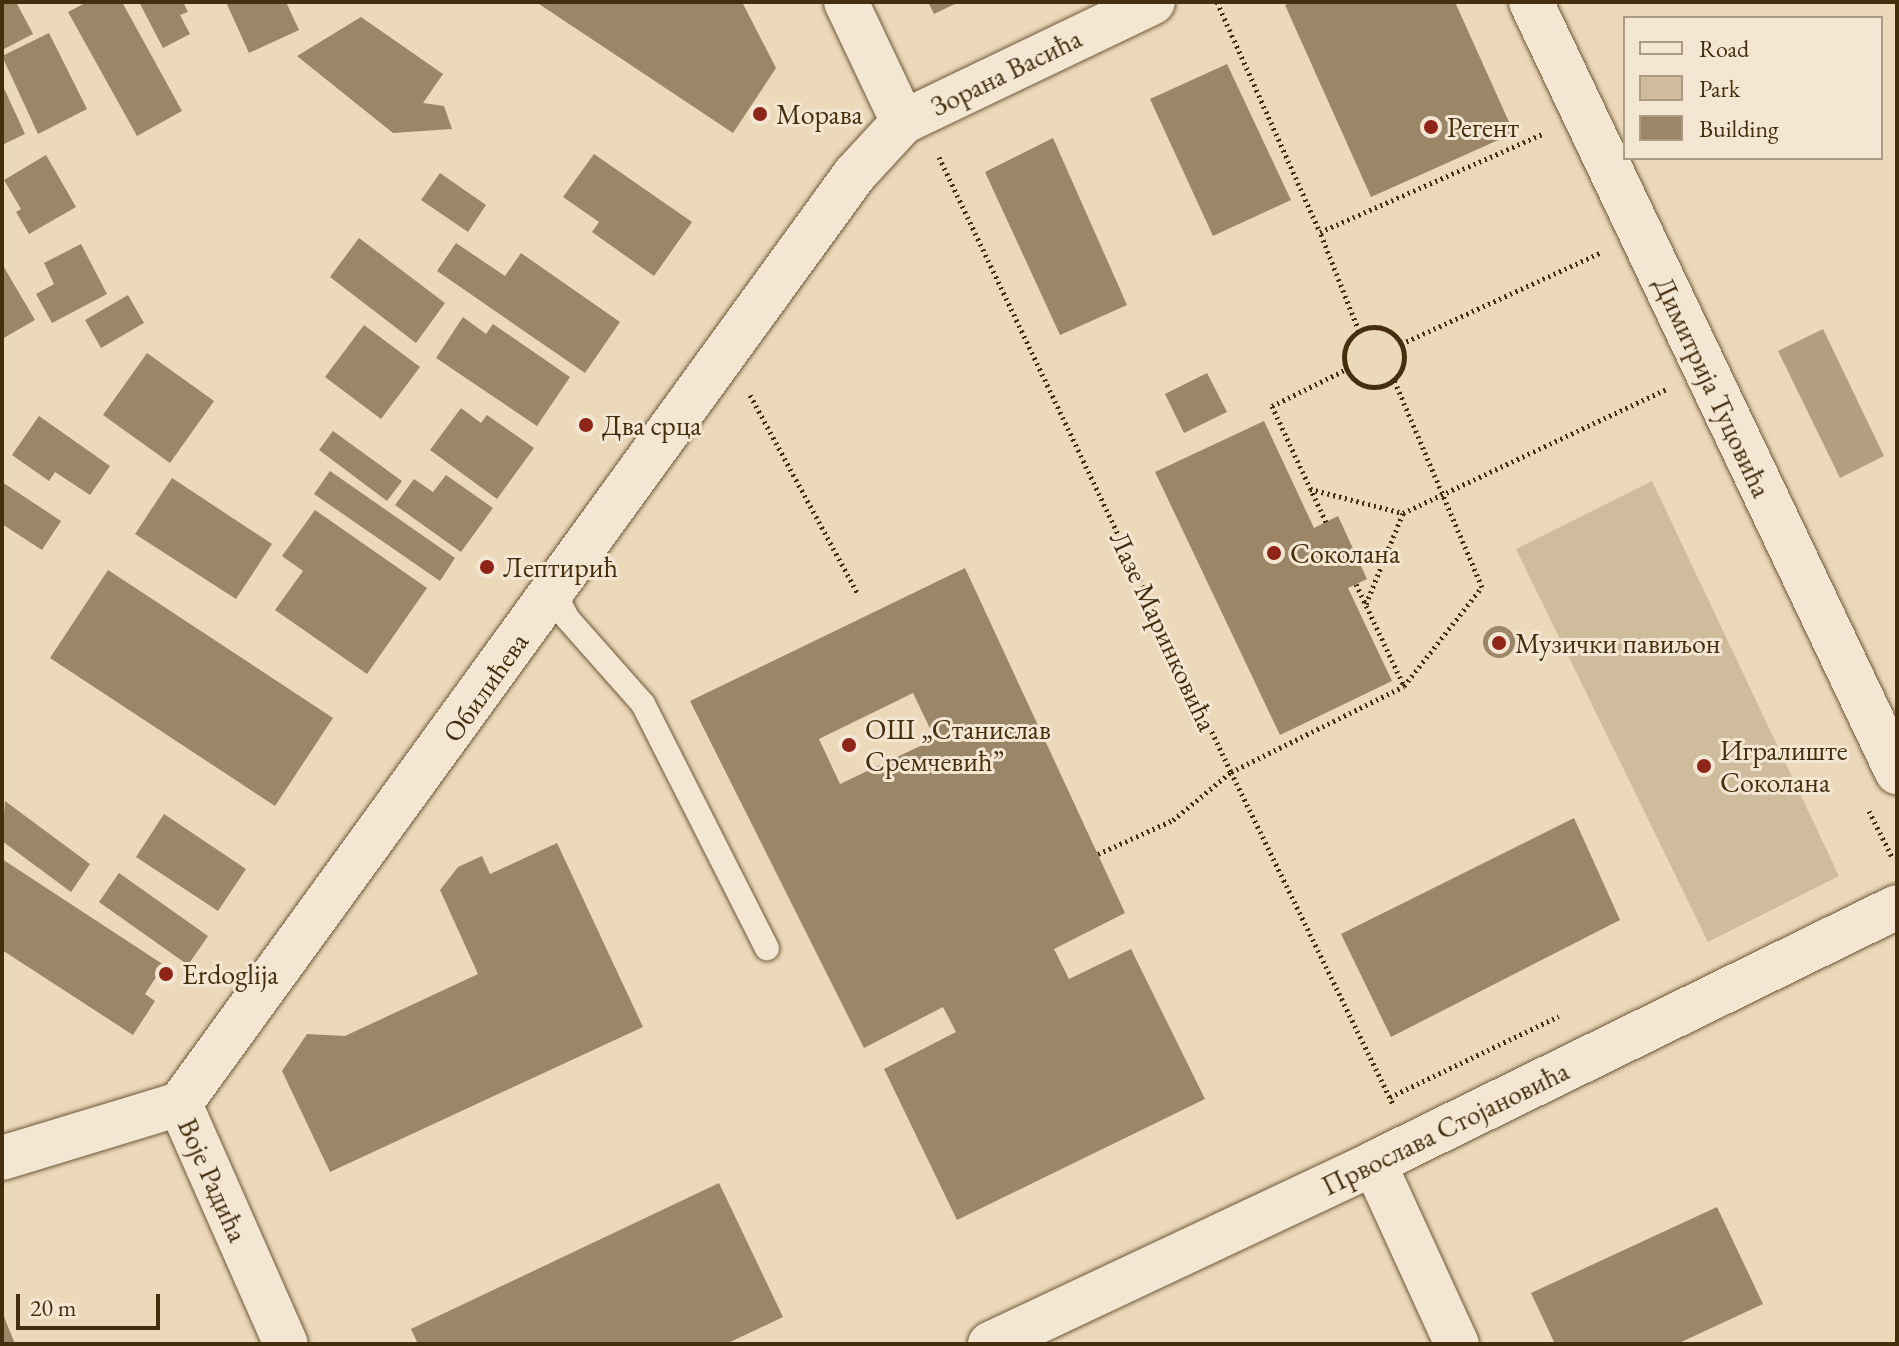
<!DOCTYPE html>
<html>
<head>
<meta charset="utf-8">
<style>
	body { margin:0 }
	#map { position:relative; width:1899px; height:1346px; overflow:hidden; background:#ecd9ba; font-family:"EB Garamond",serif }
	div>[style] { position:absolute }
	.green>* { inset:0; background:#cfbc9d }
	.water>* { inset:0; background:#b39f7f }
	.building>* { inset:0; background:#9b8767 }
	.round { border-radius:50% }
	.path>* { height:5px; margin-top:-2.5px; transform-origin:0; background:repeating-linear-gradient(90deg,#442e0d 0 2px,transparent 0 6px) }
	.path>.ring { margin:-2.5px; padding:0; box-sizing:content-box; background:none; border:5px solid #442e0d; border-radius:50% }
	.roads { filter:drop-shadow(0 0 2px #6e5938) drop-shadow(0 0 2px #6e5938) }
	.lane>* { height:24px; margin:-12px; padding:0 12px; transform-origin:12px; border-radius:12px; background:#f3e6d2 }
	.street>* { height:44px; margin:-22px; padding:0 22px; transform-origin:22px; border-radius:22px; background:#f3e6d2 }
	.dots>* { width:22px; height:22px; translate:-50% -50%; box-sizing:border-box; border:4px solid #f3e6d2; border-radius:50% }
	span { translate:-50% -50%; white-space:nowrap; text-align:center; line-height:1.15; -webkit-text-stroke:6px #f3e6d2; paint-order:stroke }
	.street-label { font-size:28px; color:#442e0d }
	.poi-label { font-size:28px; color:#442e0d }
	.left { translate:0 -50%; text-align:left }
	.frame { position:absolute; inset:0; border:4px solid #442e0d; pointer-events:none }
	.legend { position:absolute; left:1623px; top:16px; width:260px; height:144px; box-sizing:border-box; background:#f3e6d2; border:2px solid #ad9c83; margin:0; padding:10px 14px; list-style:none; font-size:24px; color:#442e0d }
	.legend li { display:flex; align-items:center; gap:16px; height:40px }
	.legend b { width:40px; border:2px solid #ad9c83 }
	.scale { position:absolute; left:16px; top:1294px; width:144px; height:36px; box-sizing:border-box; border:4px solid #442e0d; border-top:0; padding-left:10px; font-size:24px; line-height:28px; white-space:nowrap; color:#442e0d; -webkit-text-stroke:6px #f3e6d2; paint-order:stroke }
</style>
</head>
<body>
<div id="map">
	<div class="green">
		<i style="clip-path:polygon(1652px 481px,1839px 876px,1708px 942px,1516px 549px)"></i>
	</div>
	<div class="water">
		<i style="clip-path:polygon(1823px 329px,1884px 456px,1840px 478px,1778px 351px)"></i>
	</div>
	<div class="building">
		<i style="clip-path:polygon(2px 2px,16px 2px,33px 34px,4px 49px)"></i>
		<i style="clip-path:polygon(87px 2px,122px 2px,182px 111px,137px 136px,68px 12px)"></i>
		<i style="clip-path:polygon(139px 2px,183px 2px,188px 12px,180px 15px,190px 34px,163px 48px)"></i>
		<i style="clip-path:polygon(226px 2px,286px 2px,299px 30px,249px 53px)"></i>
		<i style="clip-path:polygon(536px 2px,742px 2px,776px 68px,733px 133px)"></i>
		<i style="clip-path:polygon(928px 2px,959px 2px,934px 14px)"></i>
		<i style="clip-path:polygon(1292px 2px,1455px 2px,1514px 133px,1371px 197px,1285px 5px)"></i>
		<i style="clip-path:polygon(361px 17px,443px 74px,423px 103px,444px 106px,452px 129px,393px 133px,297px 56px)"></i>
		<i style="clip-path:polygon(49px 33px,87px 109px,38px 134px,2px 56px)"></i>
		<i style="clip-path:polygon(1227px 64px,1291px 200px,1213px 236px,1150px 99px)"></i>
		<i style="clip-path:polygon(2px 84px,25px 134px,2px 145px)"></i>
		<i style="clip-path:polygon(1053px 138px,1127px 305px,1060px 335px,985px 172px)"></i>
		<i style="clip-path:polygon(594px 154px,692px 222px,654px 276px,592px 232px,599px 222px,563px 197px)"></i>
		<i style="clip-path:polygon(46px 155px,76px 207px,29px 234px,16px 212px,21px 209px,4px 180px)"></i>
		<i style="clip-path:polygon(440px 173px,486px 205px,468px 232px,421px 200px)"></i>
		<i style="clip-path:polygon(359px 238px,445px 303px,416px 343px,330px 277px)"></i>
		<i style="clip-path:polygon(456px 243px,505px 276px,521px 253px,620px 322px,585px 373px,437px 271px)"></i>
		<i style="clip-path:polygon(81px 244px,107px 294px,52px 323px,36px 294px,54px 284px,44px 263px)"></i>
		<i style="clip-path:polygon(2px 264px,35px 320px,2px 339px)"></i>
		<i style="clip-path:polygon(128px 295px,144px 323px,101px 348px,85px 320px)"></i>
		<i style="clip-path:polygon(463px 317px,486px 334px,493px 324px,570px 377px,537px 426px,436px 358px)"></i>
		<i style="clip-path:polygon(364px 325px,420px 367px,381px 419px,325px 377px)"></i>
		<i style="clip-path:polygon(147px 353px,214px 401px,170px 463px,103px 415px)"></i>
		<i style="clip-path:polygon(1207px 373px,1227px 412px,1184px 433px,1165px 394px)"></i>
		<i style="clip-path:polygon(461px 408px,481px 423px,487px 415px,534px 448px,497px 499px,430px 450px)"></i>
		<i style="clip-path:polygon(39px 416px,110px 466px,90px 495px,55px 472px,49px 481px,12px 455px)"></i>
		<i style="clip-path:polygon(1264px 421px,1314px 528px,1338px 516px,1367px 579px,1348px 588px,1392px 681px,1280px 735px,1155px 472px)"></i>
		<i style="clip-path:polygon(333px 431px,402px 481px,387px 501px,319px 450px)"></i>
		<i style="clip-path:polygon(330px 471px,455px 558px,440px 581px,314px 494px)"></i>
		<i style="clip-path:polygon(446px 475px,493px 508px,461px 552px,395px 505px,414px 479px,433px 492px)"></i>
		<i style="clip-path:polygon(172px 478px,272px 544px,236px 599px,135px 534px)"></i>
		<i style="clip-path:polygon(2px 482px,61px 521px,42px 550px,2px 524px)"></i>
		<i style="clip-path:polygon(315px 510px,427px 588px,367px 674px,275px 610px,303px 571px,282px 556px)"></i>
		<i style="clip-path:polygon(evenodd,965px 568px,1125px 913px,1054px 949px,1069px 979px,1131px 949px,1205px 1099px,957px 1220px,884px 1069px,956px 1032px,943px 1007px,864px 1048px,690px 701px,965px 568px,913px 693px,935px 739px,840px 784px,819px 739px,913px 693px)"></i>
		<i style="clip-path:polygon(108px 570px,333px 718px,275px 806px,50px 658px)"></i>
		<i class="round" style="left:1483px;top:626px;width:32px;height:32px"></i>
		<i style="clip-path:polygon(5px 801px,90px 864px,71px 892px,2px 841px)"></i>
		<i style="clip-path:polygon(164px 814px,246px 869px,218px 911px,136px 857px)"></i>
		<i style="clip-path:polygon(1574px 818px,1620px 920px,1391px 1037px,1341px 934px)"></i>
		<i style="clip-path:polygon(557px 843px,643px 1027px,330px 1172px,282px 1071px,307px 1034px,345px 1036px,478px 974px,440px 890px,458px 867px,482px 856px,490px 874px)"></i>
		<i style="clip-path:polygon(2px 859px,164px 965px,145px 994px,155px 1001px,133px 1035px,2px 950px)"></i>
		<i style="clip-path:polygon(119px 873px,208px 936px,188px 965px,99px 902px)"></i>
		<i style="clip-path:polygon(719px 1183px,783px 1317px,726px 1344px,418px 1344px,411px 1329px)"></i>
		<i style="clip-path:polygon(1717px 1207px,1763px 1304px,1677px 1344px,1555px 1344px,1531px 1293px)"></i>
		<i style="clip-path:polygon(2px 1312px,15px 1344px,2px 1344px)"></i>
	</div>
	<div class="path">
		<i style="left:1217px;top:2px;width:252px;rotate:65.9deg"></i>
		<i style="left:939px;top:157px;width:681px;rotate:64.6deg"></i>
		<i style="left:1231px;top:772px;width:369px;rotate:64deg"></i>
		<i class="ring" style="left:1344px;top:327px;width:55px;height:55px"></i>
		<i style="left:1359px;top:331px;width:106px;rotate:-111.5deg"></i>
		<i style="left:1320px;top:232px;width:245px;rotate:-23.8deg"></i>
		<i style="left:1401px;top:344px;width:219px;rotate:-24.6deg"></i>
		<i style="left:750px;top:395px;width:226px;rotate:61.5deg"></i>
		<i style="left:1310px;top:489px;width:96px;rotate:14.5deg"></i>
		<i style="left:1403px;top:513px;width:292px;rotate:-25.2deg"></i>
		<i style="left:1326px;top:522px;width:128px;rotate:-115deg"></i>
		<i style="left:1272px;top:406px;width:84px;rotate:-26.3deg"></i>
		<i style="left:1356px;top:584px;width:113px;rotate:64.8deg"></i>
		<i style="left:1366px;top:604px;width:98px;rotate:-67.9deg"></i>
		<i style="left:1869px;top:811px;width:51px;rotate:63.4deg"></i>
		<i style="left:1098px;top:854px;width:82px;rotate:-24.4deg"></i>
		<i style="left:1173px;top:820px;width:75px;rotate:-39.6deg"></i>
		<i style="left:1231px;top:772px;width:193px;rotate:-26.4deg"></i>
		<i style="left:1404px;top:686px;width:126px;rotate:-51.8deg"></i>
		<i style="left:1482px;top:587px;width:225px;rotate:-113deg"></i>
		<i style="left:1390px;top:1097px;width:187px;rotate:-25.6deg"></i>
	</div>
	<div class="roads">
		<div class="lane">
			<i style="left:553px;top:590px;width:31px;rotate:63deg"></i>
			<i style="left:567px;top:618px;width:115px;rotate:48.5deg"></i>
			<i style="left:643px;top:704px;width:274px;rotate:63.1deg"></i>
		</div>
		<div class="street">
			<i style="left:846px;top:2px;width:133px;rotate:64.6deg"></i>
			<i style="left:1531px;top:2px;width:853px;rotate:64.58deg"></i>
			<i style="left:180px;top:1104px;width:262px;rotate:66.2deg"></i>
			<i style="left:2px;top:1158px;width:186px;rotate:-16.9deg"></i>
			<i style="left:180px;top:1104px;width:1149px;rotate:-54.03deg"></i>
			<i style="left:855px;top:174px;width:71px;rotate:-47.3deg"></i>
			<i style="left:903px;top:122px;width:277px;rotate:-25.6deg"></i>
			<i style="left:1374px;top:1163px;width:199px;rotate:65.4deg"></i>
			<i style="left:990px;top:1344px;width:425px;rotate:-25.2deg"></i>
			<i style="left:1374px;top:1163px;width:582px;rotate:-26.08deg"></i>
		</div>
	</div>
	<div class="dots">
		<i style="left:760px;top:114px;background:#8f2418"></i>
		<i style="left:1431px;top:127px;background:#8f2418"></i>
		<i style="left:586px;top:425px;background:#8f2418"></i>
		<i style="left:1274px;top:553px;background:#8f2418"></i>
		<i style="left:487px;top:567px;background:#8f2418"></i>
		<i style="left:1499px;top:643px;background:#8f2418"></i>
		<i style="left:849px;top:745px;background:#8f2418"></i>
		<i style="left:1704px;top:766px;background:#8f2418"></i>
		<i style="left:166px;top:974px;background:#8f2418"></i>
	</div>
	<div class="street-label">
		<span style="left:1006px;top:72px;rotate:-26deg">Зорана Васића</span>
		<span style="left:1713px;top:387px;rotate:65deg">Димитрија Туцовића</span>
		<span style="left:1164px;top:631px;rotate:65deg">Лазе Маринковића</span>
		<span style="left:485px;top:687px;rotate:-55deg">Обилићева</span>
		<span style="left:1445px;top:1128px;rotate:-26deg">Првослава Стојановића</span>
		<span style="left:213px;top:1180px;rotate:66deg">Воје Радића</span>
	</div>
	<div class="poi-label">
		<span class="left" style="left:776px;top:114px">Морава</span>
		<span class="left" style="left:1447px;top:127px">Регент</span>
		<span class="left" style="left:602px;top:425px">Два срца</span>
		<span class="left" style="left:1290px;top:553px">Соколана</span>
		<span class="left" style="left:503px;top:567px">Лептирић</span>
		<span class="left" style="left:1515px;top:643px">Музички павиљон</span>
		<span class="left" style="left:865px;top:745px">ОШ „Станислав<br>Сремчевић”</span>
		<span class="left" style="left:1720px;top:766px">Игралиште<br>Соколана</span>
		<span class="left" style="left:182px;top:974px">Erdoglija</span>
	</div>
	<div class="frame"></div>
	<ul class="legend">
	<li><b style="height:10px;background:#f3e6d2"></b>Road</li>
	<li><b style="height:22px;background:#cfbc9d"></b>Park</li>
	<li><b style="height:22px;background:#9b8767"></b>Building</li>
	</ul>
	<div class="scale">20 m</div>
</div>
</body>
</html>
